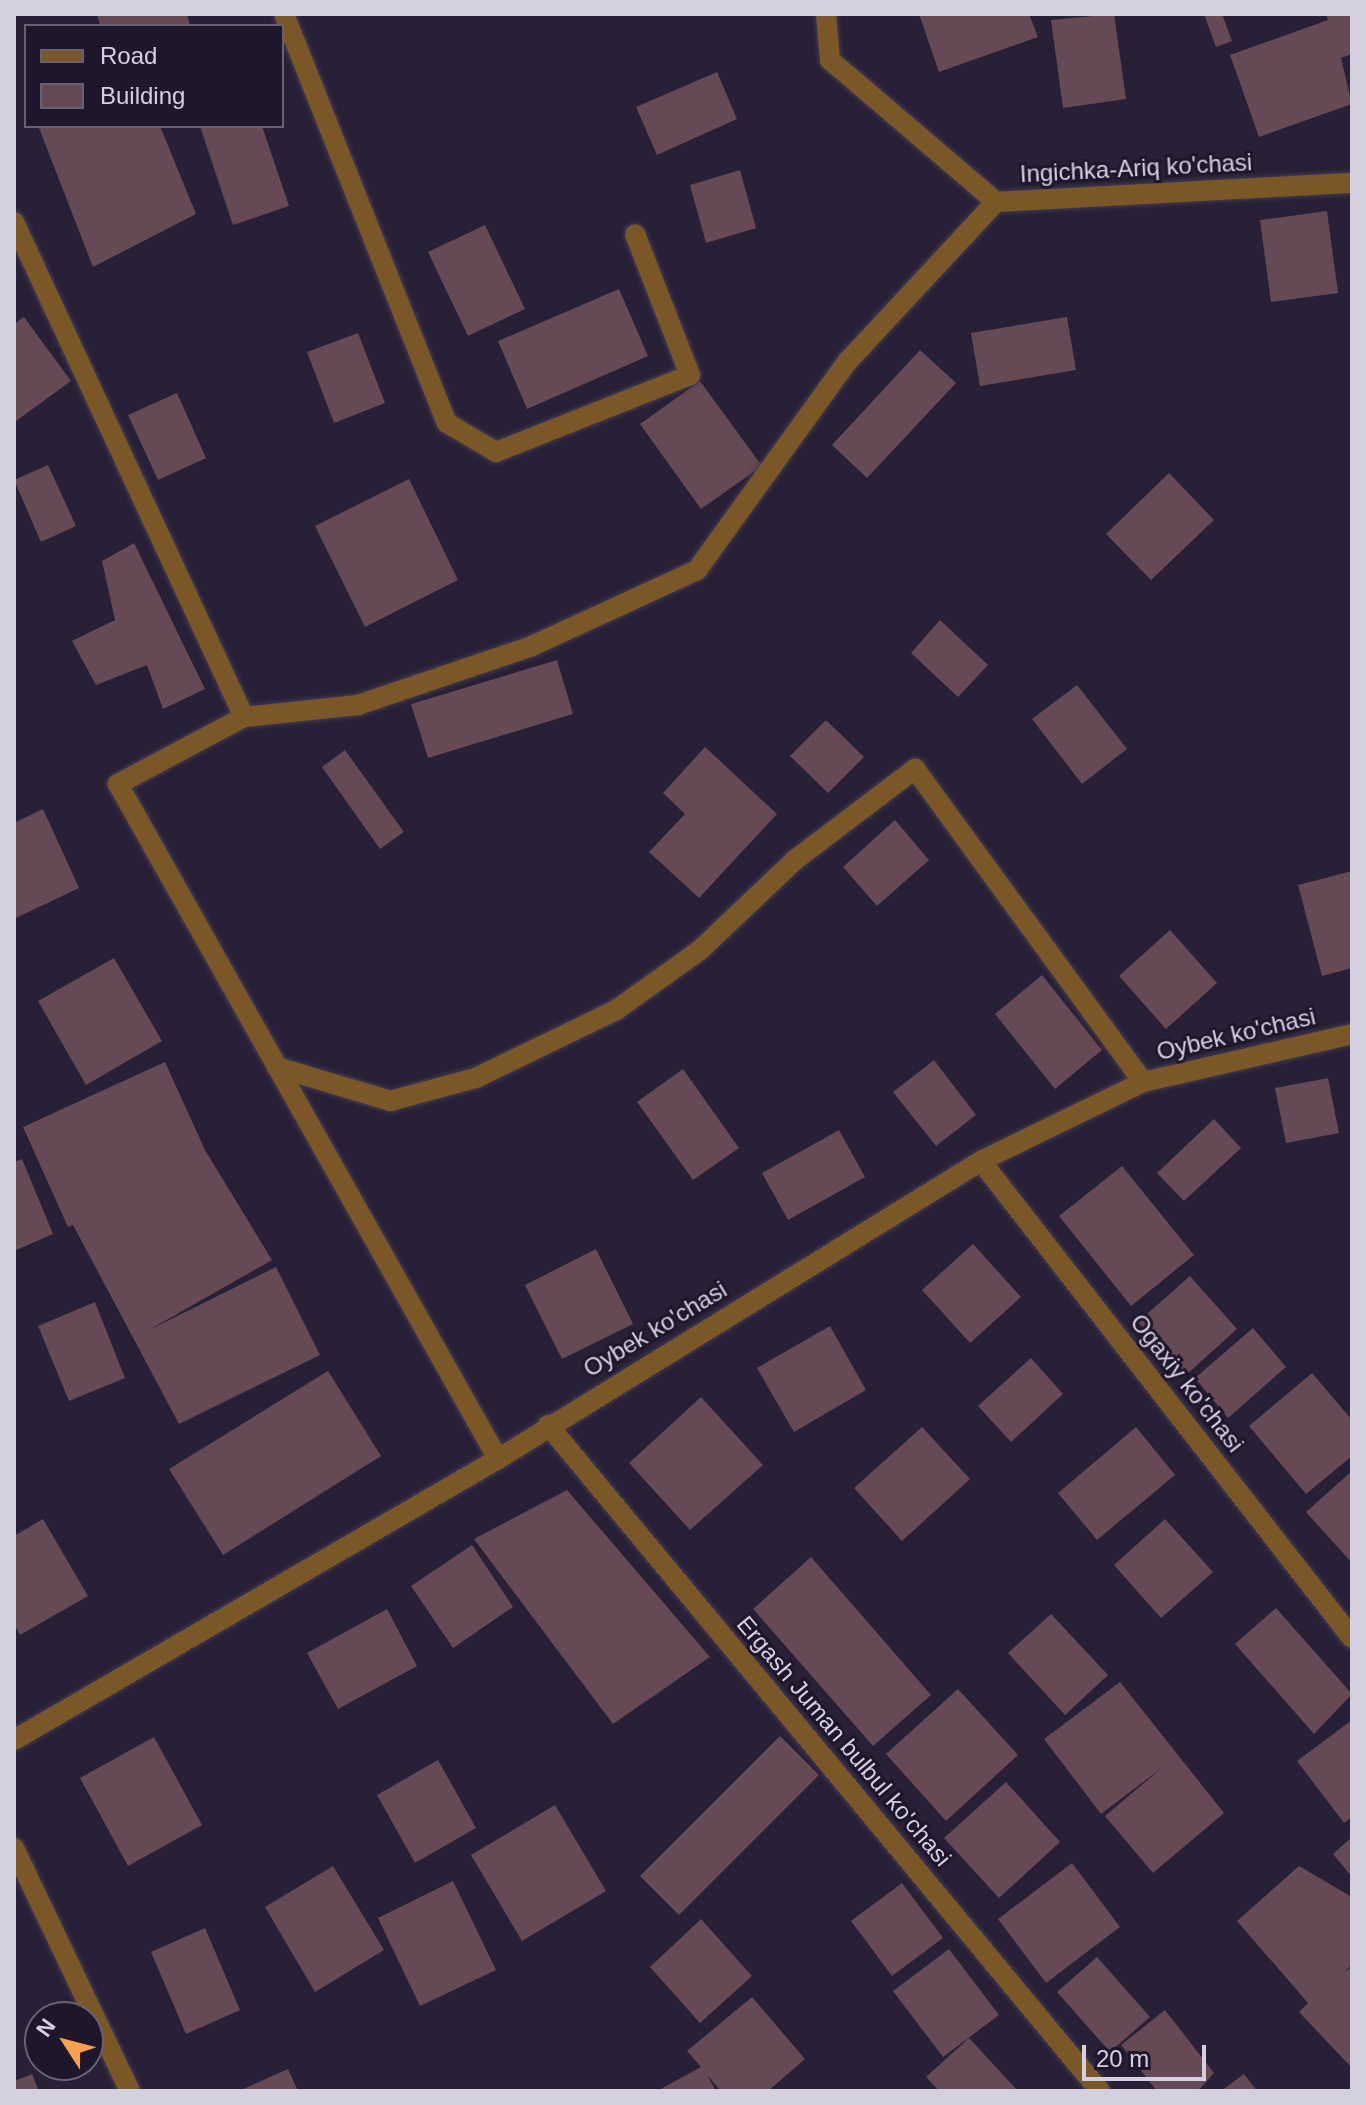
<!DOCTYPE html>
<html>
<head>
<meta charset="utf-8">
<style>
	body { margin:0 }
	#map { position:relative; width:1366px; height:2105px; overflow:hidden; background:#282036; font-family:Helvetica,sans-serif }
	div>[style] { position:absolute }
	.building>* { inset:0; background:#654954 }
	.roads { filter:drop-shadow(0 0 2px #443c51) drop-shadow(0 0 2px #443c51) }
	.minor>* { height:20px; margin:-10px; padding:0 10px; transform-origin:10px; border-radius:10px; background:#7b5728 }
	span { translate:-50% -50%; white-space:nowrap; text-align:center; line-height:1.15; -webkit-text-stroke:6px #1e172c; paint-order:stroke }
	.street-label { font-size:24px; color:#d5d0df }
	.frame { position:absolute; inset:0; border:16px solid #d5d0df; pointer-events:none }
	.legend { position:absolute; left:24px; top:24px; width:260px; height:104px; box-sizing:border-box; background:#1e172c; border:2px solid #676174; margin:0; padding:10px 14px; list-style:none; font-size:24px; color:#d5d0df }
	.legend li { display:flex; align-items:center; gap:16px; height:40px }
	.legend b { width:40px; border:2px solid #676174 }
	.north { position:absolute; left:24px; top:2001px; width:80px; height:80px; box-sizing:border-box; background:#1e172c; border:2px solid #676174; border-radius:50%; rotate:306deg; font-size:22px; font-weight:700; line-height:32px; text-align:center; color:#d5d0df }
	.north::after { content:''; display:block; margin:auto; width:28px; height:36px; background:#f8a04b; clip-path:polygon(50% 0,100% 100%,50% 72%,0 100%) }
	.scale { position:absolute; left:1082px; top:2045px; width:124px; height:36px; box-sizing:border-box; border:4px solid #d5d0df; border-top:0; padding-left:10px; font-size:24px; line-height:28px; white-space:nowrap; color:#d5d0df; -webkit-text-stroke:6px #1e172c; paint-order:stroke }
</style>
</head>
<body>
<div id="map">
	<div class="building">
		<i style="clip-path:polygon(97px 14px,187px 14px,190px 26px,100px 26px)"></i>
		<i style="clip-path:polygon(919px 14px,1029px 14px,1038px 37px,939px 72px)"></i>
		<i style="clip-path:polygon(1114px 14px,1126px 99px,1063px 108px,1051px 20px)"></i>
		<i style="clip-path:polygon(1204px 14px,1222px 14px,1232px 41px,1216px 47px)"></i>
		<i style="clip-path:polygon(1326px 14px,1352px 14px,1352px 54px,1341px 58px,1352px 104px,1259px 137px,1230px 55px,1328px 20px)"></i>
		<i style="clip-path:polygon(717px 72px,737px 119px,657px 155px,636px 107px)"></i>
		<i style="clip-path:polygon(44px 126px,160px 126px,196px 214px,93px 267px,39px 128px)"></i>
		<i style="clip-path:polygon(200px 126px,262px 126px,289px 206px,233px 225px)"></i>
		<i style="clip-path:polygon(740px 170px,756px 228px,706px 243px,690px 185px)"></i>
		<i style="clip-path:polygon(1327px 211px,1338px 293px,1271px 302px,1260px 220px)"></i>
		<i style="clip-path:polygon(485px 225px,525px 309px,468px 336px,428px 252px)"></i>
		<i style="clip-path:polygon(619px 289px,648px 356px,527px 409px,498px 341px)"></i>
		<i style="clip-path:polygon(24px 317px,71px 381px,16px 421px,14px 324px)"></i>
		<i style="clip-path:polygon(1067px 317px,1076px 370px,980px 386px,971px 333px)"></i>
		<i style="clip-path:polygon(358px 333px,385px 403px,334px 423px,307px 352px)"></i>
		<i style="clip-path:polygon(920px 350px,956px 383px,867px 478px,832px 445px)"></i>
		<i style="clip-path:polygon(700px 381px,762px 466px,701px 509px,640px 424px)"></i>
		<i style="clip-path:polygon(177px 393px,206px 458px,158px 480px,128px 415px)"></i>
		<i style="clip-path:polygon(48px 465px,76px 526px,41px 542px,14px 480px)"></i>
		<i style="clip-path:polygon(1169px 473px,1214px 520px,1151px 580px,1106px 534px)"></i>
		<i style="clip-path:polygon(409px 479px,458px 580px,365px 627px,315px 526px)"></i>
		<i style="clip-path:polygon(134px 543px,205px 689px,163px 709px,147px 665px,96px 685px,72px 641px,115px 620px,102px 561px)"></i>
		<i style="clip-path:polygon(940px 620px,988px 665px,958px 697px,911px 653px)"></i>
		<i style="clip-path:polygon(557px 660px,573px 714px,428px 758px,411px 704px)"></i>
		<i style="clip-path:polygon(1077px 685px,1127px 749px,1082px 784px,1032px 719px)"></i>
		<i style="clip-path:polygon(826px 720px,864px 757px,828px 793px,790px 756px)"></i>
		<i style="clip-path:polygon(705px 747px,777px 814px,699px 898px,649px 852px,685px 814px,663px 793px)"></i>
		<i style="clip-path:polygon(345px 750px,404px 832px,380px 849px,322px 767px)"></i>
		<i style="clip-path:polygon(43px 809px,79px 888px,14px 919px,14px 823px)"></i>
		<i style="clip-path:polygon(895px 820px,929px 860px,877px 906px,843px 867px)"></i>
		<i style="clip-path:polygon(1352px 871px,1352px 968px,1322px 976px,1298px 885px)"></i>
		<i style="clip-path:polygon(1170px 930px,1217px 983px,1166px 1029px,1119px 976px)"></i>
		<i style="clip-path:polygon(114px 958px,162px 1041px,86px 1085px,38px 1001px)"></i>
		<i style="clip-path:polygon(1042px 975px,1102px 1050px,1055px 1089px,995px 1014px)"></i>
		<i style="clip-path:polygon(934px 1060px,976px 1115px,936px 1146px,893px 1092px)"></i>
		<i style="clip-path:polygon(165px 1062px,205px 1150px,272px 1260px,149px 1330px,276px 1267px,320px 1355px,179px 1424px,73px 1225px,68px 1227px,23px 1127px)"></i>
		<i style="clip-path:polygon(683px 1069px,739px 1148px,693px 1180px,637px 1102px)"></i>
		<i style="clip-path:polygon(1328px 1078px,1339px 1133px,1286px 1143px,1275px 1088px)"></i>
		<i style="clip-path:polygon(1214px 1119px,1241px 1148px,1184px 1201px,1157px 1173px)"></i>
		<i style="clip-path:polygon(839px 1130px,865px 1177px,788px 1220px,762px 1173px)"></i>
		<i style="clip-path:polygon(22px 1159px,53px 1234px,14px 1251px,14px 1162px)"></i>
		<i style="clip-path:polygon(1122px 1166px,1194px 1255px,1131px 1306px,1059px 1216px)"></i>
		<i style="clip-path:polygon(973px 1244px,1021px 1297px,970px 1343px,922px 1290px)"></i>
		<i style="clip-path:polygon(596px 1249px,633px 1324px,562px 1359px,525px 1285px)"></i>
		<i style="clip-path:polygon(1190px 1276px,1237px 1329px,1186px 1375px,1138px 1322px)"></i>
		<i style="clip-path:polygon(95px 1302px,125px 1378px,69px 1401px,38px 1326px)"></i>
		<i style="clip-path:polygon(830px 1326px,866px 1390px,794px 1432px,757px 1368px)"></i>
		<i style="clip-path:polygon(1253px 1328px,1286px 1367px,1228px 1418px,1195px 1378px)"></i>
		<i style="clip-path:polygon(1031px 1358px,1063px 1394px,1011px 1442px,978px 1406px)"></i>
		<i style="clip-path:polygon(328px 1371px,381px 1456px,223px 1555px,169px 1469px)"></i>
		<i style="clip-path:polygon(1312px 1373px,1352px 1420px,1352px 1456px,1306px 1494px,1249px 1426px)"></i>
		<i style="clip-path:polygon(701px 1397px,763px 1465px,690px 1530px,629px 1463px)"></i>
		<i style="clip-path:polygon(922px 1427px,970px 1479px,902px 1541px,854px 1488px)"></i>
		<i style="clip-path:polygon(1136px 1427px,1175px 1475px,1097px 1540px,1058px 1493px)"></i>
		<i style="clip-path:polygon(1352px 1471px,1352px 1563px,1306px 1512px)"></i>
		<i style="clip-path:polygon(567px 1490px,710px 1657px,613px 1724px,474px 1539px)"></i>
		<i style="clip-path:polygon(43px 1519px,88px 1596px,20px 1635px,14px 1624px,14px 1536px)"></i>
		<i style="clip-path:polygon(1165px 1519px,1213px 1572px,1161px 1618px,1114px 1565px)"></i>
		<i style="clip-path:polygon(472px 1545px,513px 1607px,453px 1648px,411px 1586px)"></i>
		<i style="clip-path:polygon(811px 1557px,931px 1695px,873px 1746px,753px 1609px)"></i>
		<i style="clip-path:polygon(1276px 1608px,1352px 1694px,1314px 1734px,1235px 1644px)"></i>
		<i style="clip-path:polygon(387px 1609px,417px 1666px,338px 1709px,307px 1653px)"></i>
		<i style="clip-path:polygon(1051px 1614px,1108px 1675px,1065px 1715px,1008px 1653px)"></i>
		<i style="clip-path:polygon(1120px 1682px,1224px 1813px,1153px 1873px,1105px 1816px,1163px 1767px,1101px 1814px,1044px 1739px)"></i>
		<i style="clip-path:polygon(958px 1689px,1018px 1755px,946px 1821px,886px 1754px)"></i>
		<i style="clip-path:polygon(1352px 1720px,1352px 1817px,1344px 1823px,1297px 1761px)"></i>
		<i style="clip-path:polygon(780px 1736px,819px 1775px,679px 1915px,640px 1876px)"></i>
		<i style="clip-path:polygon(154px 1737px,202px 1825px,128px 1866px,80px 1778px)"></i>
		<i style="clip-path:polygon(438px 1760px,476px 1828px,415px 1863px,377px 1795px)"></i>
		<i style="clip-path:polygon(1006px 1782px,1060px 1842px,999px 1898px,944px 1838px)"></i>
		<i style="clip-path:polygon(555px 1805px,606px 1891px,522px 1941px,471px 1855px)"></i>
		<i style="clip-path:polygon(1352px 1837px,1352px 1877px,1333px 1854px)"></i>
		<i style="clip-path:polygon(1072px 1863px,1120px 1927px,1046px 1983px,998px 1919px)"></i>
		<i style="clip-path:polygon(333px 1866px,384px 1950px,315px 1992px,265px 1907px)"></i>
		<i style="clip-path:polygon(1299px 1866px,1352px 1897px,1352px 1965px,1344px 1972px,1352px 1967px,1352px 2068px,1299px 2012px,1308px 2003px,1237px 1921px)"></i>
		<i style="clip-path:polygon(453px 1881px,496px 1970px,420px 2006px,378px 1918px)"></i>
		<i style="clip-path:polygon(902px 1883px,943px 1938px,892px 1976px,851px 1921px)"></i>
		<i style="clip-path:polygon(701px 1919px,752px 1976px,700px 2023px,650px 1967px)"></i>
		<i style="clip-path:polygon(205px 1928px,240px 2010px,186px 2034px,151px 1952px)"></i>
		<i style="clip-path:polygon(949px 1949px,999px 2015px,943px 2057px,893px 1991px)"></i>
		<i style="clip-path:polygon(1097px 1957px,1150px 2017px,1110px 2052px,1057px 1992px)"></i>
		<i style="clip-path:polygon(752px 1997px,805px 2059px,768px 2091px,721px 2091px,707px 2075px,716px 2091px,657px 2091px,701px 2067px,687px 2051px)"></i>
		<i style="clip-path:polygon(1165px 2010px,1214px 2073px,1198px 2091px,1157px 2091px,1121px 2045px)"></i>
		<i style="clip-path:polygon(969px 2038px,1018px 2091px,939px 2091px,926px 2077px)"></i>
		<i style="clip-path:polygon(288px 2069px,298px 2091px,239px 2091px)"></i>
		<i style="clip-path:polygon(32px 2074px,39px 2091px,14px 2091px,14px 2081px)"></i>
		<i style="clip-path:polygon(1244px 2074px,1257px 2091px,1221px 2091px)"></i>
	</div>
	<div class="roads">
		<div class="minor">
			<i style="left:284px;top:14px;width:440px;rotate:68.3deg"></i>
			<i style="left:447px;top:423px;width:57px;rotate:30.6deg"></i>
			<i style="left:496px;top:452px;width:209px;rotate:-21.6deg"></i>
			<i style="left:690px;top:375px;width:151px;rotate:-111.3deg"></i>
			<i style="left:826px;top:14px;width:46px;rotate:85deg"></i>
			<i style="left:830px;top:60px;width:218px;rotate:40.5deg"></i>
			<i style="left:996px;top:202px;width:357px;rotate:-3.1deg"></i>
			<i style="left:14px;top:222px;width:546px;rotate:65.08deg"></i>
			<i style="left:244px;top:717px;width:143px;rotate:152deg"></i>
			<i style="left:118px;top:784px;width:775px;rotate:60.62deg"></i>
			<i style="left:244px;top:717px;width:115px;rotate:-6deg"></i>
			<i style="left:358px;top:705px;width:184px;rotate:-18.7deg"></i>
			<i style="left:532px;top:646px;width:182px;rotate:-24.7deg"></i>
			<i style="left:697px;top:570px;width:258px;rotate:-54.2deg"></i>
			<i style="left:848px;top:361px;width:217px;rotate:-47.1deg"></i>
			<i style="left:277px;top:1067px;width:118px;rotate:16.7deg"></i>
			<i style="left:390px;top:1101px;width:89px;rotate:-15deg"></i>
			<i style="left:476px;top:1078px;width:156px;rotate:-25.9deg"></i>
			<i style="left:616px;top:1010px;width:103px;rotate:-35.5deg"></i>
			<i style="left:700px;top:950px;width:131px;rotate:-43.5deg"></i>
			<i style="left:795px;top:860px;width:151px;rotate:-37.2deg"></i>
			<i style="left:915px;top:769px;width:387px;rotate:53.9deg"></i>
			<i style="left:981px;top:1161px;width:604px;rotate:52.13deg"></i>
			<i style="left:548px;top:1425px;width:865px;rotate:50.35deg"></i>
			<i style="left:14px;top:1740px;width:560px;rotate:-30.14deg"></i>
			<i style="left:498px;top:1459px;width:568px;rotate:-31.67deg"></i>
			<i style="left:981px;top:1161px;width:180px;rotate:-26deg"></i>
			<i style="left:1143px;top:1082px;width:214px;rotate:-12.9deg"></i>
			<i style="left:14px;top:1848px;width:269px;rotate:64.5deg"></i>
		</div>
	</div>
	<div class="street-label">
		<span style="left:1136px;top:168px;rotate:-3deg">Ingichka-Ariq ko'chasi</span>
		<span style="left:1236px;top:1034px;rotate:-13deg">Oybek ko'chasi</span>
		<span style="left:655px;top:1329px;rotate:-31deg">Oybek ko'chasi</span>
		<span style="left:1187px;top:1383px;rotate:52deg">Ogaxiy ko'chasi</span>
		<span style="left:844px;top:1741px;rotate:50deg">Ergash Juman bulbul ko'chasi</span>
	</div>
	<div class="frame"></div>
	<ul class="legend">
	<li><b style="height:10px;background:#7b5728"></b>Road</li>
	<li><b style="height:22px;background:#654954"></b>Building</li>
	</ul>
	<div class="north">N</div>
	<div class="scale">20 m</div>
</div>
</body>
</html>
